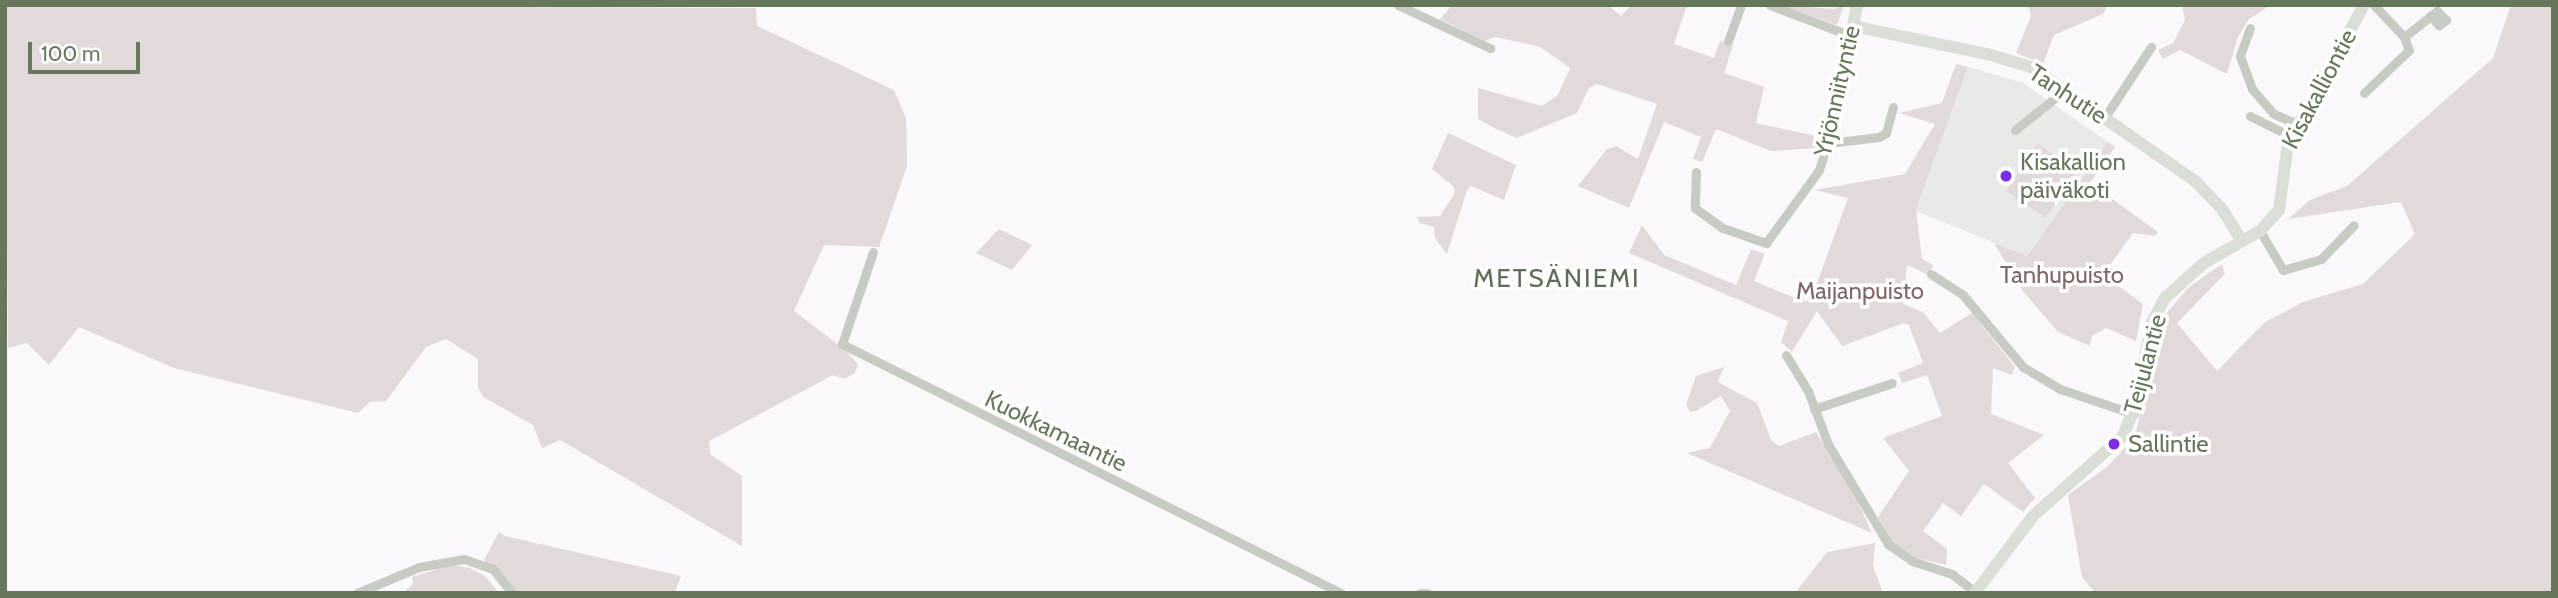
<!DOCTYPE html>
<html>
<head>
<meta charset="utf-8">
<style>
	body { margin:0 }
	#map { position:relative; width:2558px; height:598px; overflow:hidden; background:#faf8fa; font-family:Cabin,sans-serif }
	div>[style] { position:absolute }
	.built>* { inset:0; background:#e9e9e8 }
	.green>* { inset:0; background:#e2d9db }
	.street>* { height:9px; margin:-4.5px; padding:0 4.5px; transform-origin:4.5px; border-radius:4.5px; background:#c6ccc3 }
	.secondary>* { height:12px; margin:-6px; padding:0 6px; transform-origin:6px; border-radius:6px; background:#d9ded7 }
	.dots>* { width:19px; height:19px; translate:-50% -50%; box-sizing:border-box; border:4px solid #fff; border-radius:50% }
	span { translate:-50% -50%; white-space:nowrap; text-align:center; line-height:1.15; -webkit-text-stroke:7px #fff; paint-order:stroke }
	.street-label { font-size:24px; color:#66775c }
	.poi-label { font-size:24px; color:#66775c }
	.left { translate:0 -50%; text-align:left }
	.park-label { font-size:24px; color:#806868 }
	.neighbourhood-label { font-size:26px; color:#5f6e57; letter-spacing:2px }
	.frame { position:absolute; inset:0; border:7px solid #66775c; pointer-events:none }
	.scale { position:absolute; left:28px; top:42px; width:112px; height:32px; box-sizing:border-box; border:4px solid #66775c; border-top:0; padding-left:9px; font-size:21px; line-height:24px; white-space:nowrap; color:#66775c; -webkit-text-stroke:5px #fff; paint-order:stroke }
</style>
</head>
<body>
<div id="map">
	<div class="built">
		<i style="clip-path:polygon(1968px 67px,2023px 83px,2108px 142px,2027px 256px,1916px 211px)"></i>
	</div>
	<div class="green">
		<i style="clip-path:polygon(5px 5px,756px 8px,757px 26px,894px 90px,906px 118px,907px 166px,879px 247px,824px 245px,794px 311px,845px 350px,858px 364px,855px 373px,844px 379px,833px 375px,709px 441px,710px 454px,742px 476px,742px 546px,560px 440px,542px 448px,533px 425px,483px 397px,478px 388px,478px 359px,446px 339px,426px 347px,386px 401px,370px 402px,358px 413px,174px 368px,79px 327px,49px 365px,27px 343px,8px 348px)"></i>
		<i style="clip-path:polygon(1452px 5px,1608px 5px,1621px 16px,1631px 5px,1687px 5px,1674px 44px,1714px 58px,1720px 41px,1733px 45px,1724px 73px,1764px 87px,1756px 123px,1821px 137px,1817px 148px,1771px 151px,1716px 129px,1702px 162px,1693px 159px,1701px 137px,1664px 122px,1629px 208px,1578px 186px,1607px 149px,1616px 146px,1638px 159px,1657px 104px,1597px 84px,1589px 88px,1577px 113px,1517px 138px,1494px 128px,1478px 119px,1478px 88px,1542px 106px,1558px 95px,1570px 68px,1540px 47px,1496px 37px,1484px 41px,1440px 19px)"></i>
		<i style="clip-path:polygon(1781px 5px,1834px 9px,1844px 5px,1837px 25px)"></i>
		<i style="clip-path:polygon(2028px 5px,2108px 5px,2103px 14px,2054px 35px,2043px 64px,2016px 53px,2031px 16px)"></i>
		<i style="clip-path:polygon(2182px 5px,2271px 5px,2249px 19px,2238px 37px,2227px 74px,2180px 50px,2163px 59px,2158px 50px,2173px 43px,2185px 20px)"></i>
		<i style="clip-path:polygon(2511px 5px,2553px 5px,2553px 593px,2095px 593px,2082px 577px,2068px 495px,2108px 466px,2134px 438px,2165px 315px,2189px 287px,2222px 264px,2225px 274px,2177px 323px,2217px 371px,2265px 322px,2303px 302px,2363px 284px,2415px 234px,2401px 202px,2288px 219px,2310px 200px,2347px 186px,2493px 58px)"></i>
		<i style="clip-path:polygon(1956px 64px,1968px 67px,1916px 210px,1922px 259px,1933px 265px,1929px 275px,1907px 265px,1903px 304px,1923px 312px,1940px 333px,1972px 313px,2015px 367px,2012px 375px,1993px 368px,1991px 414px,2044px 435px,2008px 463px,2035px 498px,2023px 512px,1984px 484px,1961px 516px,1943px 503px,1923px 531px,1947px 549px,1946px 565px,1912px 557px,1892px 544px,1878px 517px,1909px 471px,1883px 438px,1942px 416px,1927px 375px,1902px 383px,1898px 373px,1923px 363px,1909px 325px,1904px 323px,1842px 346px,1817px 311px,1792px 352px,1781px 342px,1788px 321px,1629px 253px,1642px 225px,1664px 255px,1736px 285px,1751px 249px,1765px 254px,1754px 281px,1795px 298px,1816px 286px,1848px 198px,1815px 190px,1905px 174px,1935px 124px,1899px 113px,1942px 103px)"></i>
		<i style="clip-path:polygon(1448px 133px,1516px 165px,1504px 200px,1471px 186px,1467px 190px,1447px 254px,1435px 238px,1434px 227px,1420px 223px,1417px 217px,1440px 216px,1455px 193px,1453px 186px,1432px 169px)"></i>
		<i style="clip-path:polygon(2108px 142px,2115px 147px,2090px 183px,2158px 232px,2155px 236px,2133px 233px,2103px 275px,2143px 304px,2136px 341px,2106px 328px,2092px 336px,2090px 346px,2058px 332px,2023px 291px,1994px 243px,2027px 256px)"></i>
		<i style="clip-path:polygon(2037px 144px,2078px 170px,2046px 218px,2006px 191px)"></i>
		<i style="clip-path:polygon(999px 229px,1032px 245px,1012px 270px,976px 253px)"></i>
		<i style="clip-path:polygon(1724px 367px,1718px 382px,1757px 403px,1771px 440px,1779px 446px,1816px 432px,1854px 493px,1872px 533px,1687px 453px,1710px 448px,1730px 411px,1721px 396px,1696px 411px,1690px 412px,1686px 405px,1696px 376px)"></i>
		<i style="clip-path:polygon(499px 532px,505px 536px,681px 576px,675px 593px,515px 593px,484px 560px)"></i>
		<i style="clip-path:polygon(1875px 543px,1873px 566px,1883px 593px,1795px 593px,1827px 552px)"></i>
		<i style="clip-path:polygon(451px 565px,470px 568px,485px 576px,499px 593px,403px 593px,413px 584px,412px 577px)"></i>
	</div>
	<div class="street">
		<i style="left:1398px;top:5px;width:102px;rotate:25.1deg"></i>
		<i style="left:1770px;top:5px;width:87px;rotate:20.9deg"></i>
		<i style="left:2250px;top:28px;width:30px;rotate:110deg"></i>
		<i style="left:2240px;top:56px;width:35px;rotate:70deg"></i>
		<i style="left:2252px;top:89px;width:33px;rotate:49deg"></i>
		<i style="left:2274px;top:114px;width:28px;rotate:23deg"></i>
		<i style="left:2404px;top:37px;width:42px;rotate:-38.2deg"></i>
		<i style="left:2437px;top:11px;width:13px;rotate:45deg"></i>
		<i style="left:2446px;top:20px;width:9px;rotate:144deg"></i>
		<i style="left:2439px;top:25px;width:13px;rotate:-135deg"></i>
		<i style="left:1728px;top:41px;width:38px;rotate:-70deg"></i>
		<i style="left:2364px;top:93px;width:62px;rotate:-43.7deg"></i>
		<i style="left:2409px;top:50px;width:14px;rotate:-111deg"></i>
		<i style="left:2404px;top:37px;width:44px;rotate:-133.2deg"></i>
		<i style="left:2250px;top:116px;width:47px;rotate:26.6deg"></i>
		<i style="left:2105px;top:117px;width:84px;rotate:-56.7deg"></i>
		<i style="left:2015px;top:130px;width:65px;rotate:-38.8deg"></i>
		<i style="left:1829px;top:143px;width:50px;rotate:-6.8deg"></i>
		<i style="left:1879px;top:137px;width:8px;rotate:-30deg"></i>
		<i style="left:1886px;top:133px;width:27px;rotate:-75deg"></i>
		<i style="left:1696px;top:172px;width:36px;rotate:92deg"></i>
		<i style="left:1695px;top:208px;width:34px;rotate:36deg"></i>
		<i style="left:1723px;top:228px;width:46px;rotate:19.2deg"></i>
		<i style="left:1766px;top:243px;width:90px;rotate:-54deg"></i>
		<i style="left:1819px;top:170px;width:51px;rotate:-73deg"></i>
		<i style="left:1834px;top:121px;width:97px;rotate:-78.7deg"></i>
		<i style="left:2260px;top:231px;width:45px;rotate:59.5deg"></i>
		<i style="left:2283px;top:270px;width:40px;rotate:-16deg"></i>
		<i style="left:2321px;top:259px;width:47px;rotate:-45.9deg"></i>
		<i style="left:873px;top:252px;width:97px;rotate:108.6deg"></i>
		<i style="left:842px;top:344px;width:558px;rotate:26.52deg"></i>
		<i style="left:1931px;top:274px;width:38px;rotate:33deg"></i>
		<i style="left:1963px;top:295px;width:94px;rotate:50.2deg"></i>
		<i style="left:2023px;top:367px;width:43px;rotate:30.7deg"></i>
		<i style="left:2060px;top:389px;width:78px;rotate:18.7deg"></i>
		<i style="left:1786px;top:355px;width:42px;rotate:58.6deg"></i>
		<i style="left:1808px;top:391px;width:57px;rotate:69.3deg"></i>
		<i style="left:1828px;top:444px;width:117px;rotate:59deg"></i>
		<i style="left:1888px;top:544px;width:29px;rotate:35deg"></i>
		<i style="left:1912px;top:561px;width:42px;rotate:18deg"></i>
		<i style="left:1952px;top:574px;width:29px;rotate:38deg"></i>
		<i style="left:1814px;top:409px;width:82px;rotate:-18.4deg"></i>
		<i style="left:357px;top:593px;width:67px;rotate:-22.8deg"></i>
		<i style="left:419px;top:567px;width:46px;rotate:-10.1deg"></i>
		<i style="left:464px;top:559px;width:31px;rotate:19deg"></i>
		<i style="left:493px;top:569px;width:31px;rotate:52deg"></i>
		<i style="left:1420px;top:593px;width:7px"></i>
	</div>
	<div class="secondary">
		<i style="left:1857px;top:5px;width:21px;rotate:101deg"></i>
		<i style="left:1853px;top:26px;width:137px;rotate:11.8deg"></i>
		<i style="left:1987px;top:54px;width:46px;rotate:16.5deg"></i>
		<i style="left:2031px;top:67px;width:200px;rotate:34.8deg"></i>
		<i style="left:2195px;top:181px;width:39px;rotate:46deg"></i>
		<i style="left:2222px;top:209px;width:36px;rotate:58deg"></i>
		<i style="left:1975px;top:593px;width:96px;rotate:-53deg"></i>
		<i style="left:2033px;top:516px;width:120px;rotate:-41.6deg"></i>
		<i style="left:2123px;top:436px;width:37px;rotate:-68deg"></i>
		<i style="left:2137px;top:402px;width:79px;rotate:-79.8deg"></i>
		<i style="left:2151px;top:324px;width:30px;rotate:-62deg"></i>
		<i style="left:2165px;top:298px;width:52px;rotate:-41.9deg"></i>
		<i style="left:2204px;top:263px;width:64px;rotate:-29.7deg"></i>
		<i style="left:2260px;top:231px;width:28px;rotate:-48deg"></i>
		<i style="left:2279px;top:210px;width:68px;rotate:-82.3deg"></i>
		<i style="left:2288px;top:143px;width:158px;rotate:-61.2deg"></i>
	</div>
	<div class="dots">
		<i style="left:2006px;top:176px;background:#7b2ce5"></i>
		<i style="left:2114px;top:444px;background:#7b2ce5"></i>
	</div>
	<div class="street-label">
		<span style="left:2319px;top:89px;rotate:-62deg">Kisakalliontie</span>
		<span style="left:1837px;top:91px;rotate:-77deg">Yrjönniityntie</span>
		<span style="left:2068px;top:94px;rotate:33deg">Tanhutie</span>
		<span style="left:2145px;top:364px;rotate:-75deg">Teijulantie</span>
		<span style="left:1056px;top:431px;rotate:26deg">Kuokkamaantie</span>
	</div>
	<div class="poi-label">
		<span class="left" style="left:2020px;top:176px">Kisakallion<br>päiväkoti</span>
		<span class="left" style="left:2128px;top:444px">Sallintie</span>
	</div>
	<div class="park-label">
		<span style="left:2062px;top:275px">Tanhupuisto</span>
		<span style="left:1860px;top:291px">Maijanpuisto</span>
	</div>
	<div class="neighbourhood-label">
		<span style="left:1557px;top:279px">METSÄNIEMI</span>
	</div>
	<div class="frame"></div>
	<div class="scale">100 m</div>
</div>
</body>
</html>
